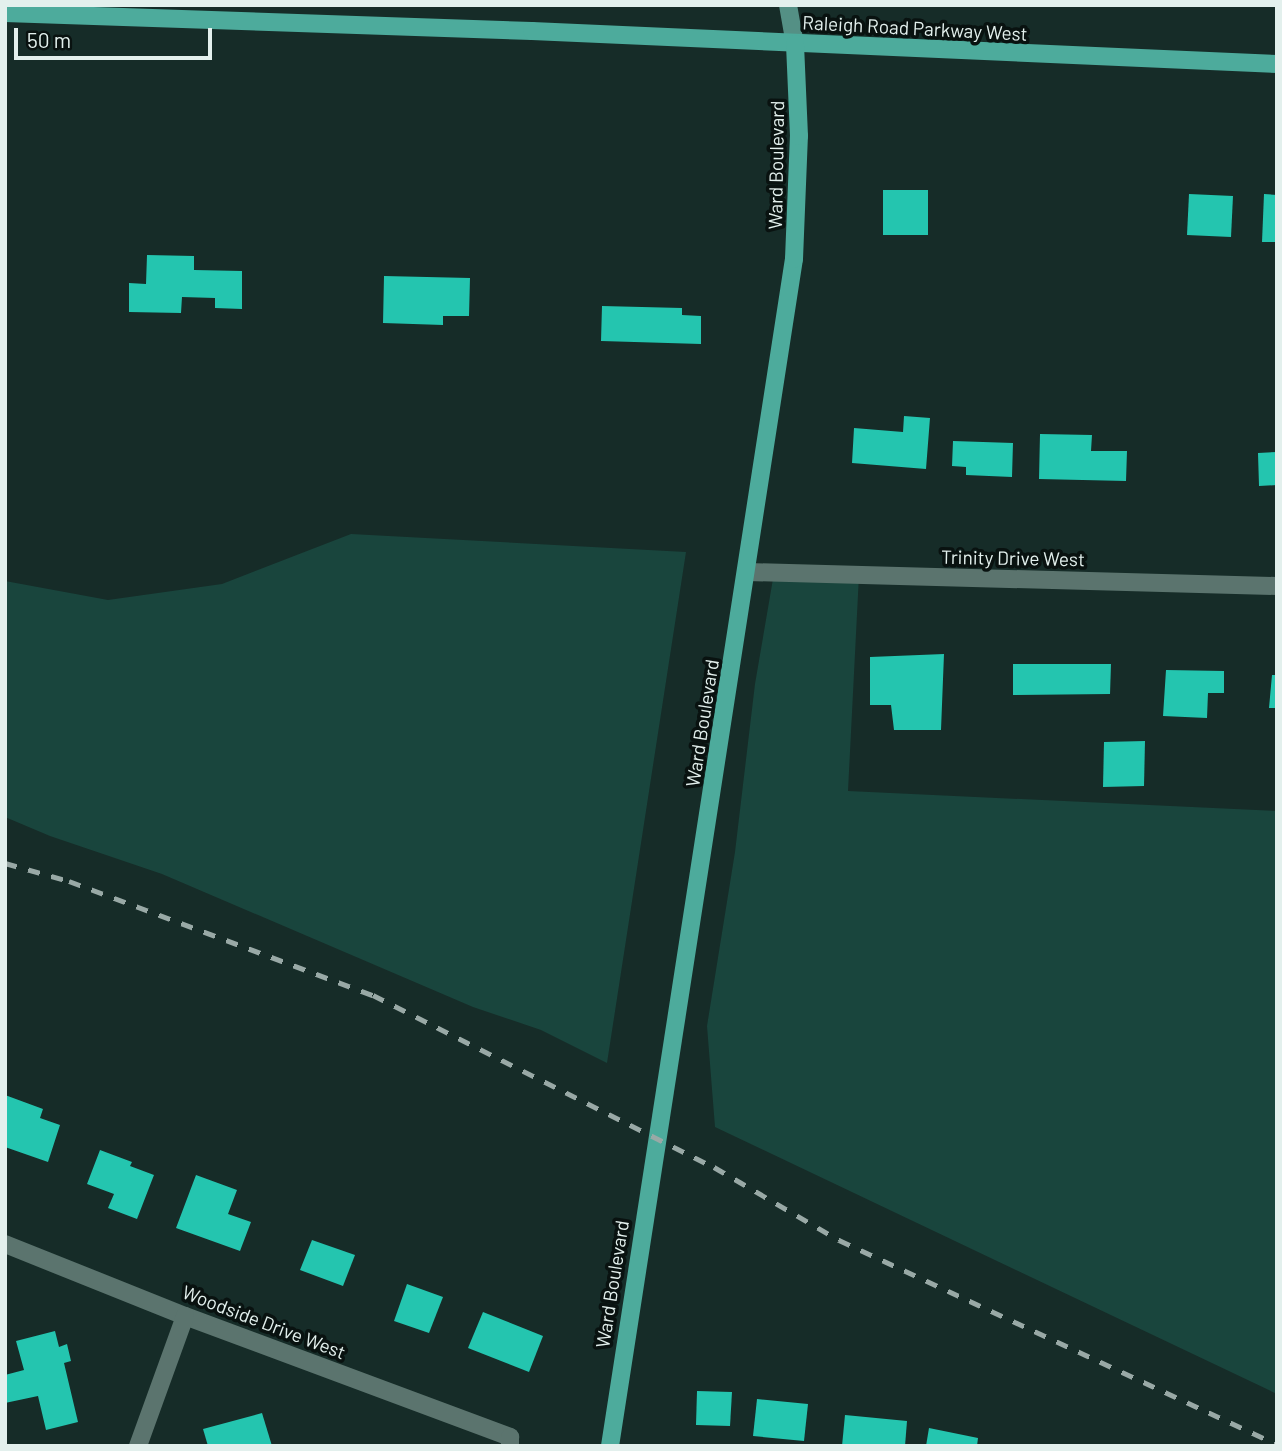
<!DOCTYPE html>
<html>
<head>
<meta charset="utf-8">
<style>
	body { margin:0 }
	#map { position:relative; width:1282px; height:1451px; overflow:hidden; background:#162c28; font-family:Barlow,sans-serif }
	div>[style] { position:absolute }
	.green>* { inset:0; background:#19453d }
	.building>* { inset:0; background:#24c5af }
	.minor>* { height:18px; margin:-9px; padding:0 9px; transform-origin:9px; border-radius:9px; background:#5b746e }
	.secondary>* { height:18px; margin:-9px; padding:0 9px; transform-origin:9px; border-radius:9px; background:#549085 }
	.primary>* { height:18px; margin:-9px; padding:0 9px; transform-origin:9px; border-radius:9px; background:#4dab9c }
	.rail>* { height:5px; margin-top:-2.5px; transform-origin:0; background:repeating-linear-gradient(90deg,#99a9a6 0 12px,transparent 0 24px) }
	span { translate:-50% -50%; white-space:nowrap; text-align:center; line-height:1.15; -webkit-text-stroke:7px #091210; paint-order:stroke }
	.street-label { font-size:19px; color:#e3f0ed }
	.frame { position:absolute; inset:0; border:7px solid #e3f0ed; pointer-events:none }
	.scale { position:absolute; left:14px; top:28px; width:198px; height:32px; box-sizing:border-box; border:4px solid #e3f0ed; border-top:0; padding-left:9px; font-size:21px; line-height:24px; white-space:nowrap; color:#e3f0ed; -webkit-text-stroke:5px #091210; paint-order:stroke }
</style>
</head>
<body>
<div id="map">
	<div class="green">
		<i style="clip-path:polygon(351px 534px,686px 552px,607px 1063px,541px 1030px,473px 1007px,162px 874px,50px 836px,5px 817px,5px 581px,108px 600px,222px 584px)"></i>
		<i style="clip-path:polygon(774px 573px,859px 575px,848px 791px,1277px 811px,1277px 1394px,715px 1127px,707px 1026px,735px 852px,755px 684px)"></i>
	</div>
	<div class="building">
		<i style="clip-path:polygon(883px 190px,928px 190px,928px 235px,883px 235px)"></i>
		<i style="clip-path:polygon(1189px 194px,1233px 196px,1231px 237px,1187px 235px)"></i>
		<i style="clip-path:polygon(1264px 194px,1277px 195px,1277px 242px,1262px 242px)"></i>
		<i style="clip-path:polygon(147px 255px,194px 256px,194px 270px,242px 271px,242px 309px,215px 308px,215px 298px,182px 297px,181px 313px,129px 312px,129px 283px,146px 284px)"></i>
		<i style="clip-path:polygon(384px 276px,470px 278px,469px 316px,443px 316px,443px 325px,383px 323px)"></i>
		<i style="clip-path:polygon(602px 306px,682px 308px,682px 315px,701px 316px,701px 344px,601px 341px)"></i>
		<i style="clip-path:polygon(904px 416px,930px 418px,926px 469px,852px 463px,854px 428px,903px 432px)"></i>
		<i style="clip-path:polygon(1040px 434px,1092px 435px,1091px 451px,1127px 451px,1126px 481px,1039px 479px)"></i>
		<i style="clip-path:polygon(953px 441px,1013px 443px,1012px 477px,966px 475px,966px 467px,952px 466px)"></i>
		<i style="clip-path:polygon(1277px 452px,1277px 485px,1259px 486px,1258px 453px)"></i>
		<i style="clip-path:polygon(944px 654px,941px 730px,894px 730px,891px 705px,870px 705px,870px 657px)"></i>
		<i style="clip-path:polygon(1013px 664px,1111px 664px,1110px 694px,1013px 695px)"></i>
		<i style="clip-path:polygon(1166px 670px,1224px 671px,1224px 693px,1208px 693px,1207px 718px,1163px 716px)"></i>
		<i style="clip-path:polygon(1272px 675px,1277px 675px,1277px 708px,1269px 708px)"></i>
		<i style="clip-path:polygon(1145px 741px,1144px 786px,1103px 787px,1104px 742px)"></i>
		<i style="clip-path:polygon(5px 1095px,43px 1109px,40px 1118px,60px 1125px,48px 1162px,5px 1147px)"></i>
		<i style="clip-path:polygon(100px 1150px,132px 1162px,130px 1166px,154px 1175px,137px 1219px,108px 1208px,114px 1194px,87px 1184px)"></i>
		<i style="clip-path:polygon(196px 1175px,237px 1190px,228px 1214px,251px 1222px,240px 1251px,176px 1228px)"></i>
		<i style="clip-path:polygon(312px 1240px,355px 1255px,343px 1286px,300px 1270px)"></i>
		<i style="clip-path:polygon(407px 1284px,443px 1297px,429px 1333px,394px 1321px)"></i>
		<i style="clip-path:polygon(483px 1312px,543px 1336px,529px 1372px,468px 1348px)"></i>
		<i style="clip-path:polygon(55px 1331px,59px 1347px,67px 1344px,71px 1361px,64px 1363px,78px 1422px,46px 1430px,38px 1396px,5px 1403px,5px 1375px,24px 1370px,16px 1341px)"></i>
		<i style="clip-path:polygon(697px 1391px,732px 1392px,730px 1426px,696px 1425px)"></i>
		<i style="clip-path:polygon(757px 1399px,808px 1404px,804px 1441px,753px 1436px)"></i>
		<i style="clip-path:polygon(262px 1413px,272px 1446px,208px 1446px,203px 1429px)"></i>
		<i style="clip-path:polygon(845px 1415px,907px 1421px,905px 1446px,842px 1446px)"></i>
		<i style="clip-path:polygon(929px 1428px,978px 1438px,977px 1446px,926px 1446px)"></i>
	</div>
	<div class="minor">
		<i style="left:748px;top:572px;width:529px;rotate:1.52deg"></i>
		<i style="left:5px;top:1244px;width:194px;rotate:21.8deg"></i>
		<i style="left:185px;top:1316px;width:347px;rotate:20.4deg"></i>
		<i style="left:510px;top:1437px;width:9px;rotate:90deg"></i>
		<i style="left:138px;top:1446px;width:138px;rotate:-70.1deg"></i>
	</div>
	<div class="secondary">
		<i style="left:788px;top:5px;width:40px;rotate:80deg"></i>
	</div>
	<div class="primary">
		<i style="left:5px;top:13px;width:527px;rotate:1.96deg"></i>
		<i style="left:532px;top:31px;width:746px;rotate:2.54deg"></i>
		<i style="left:610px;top:1446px;width:1201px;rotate:-81.19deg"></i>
		<i style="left:794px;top:259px;width:123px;rotate:-87.7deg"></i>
		<i style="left:799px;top:136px;width:92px;rotate:-92.5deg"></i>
	</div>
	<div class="rail">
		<i style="left:5px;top:863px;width:66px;rotate:15.7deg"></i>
		<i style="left:69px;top:881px;width:325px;rotate:20.6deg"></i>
		<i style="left:373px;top:995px;width:382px;rotate:26.8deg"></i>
		<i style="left:714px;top:1167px;width:145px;rotate:30.3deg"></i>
		<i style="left:839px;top:1240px;width:483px;rotate:25deg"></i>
	</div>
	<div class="street-label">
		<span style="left:915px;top:28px;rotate:3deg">Raleigh Road Parkway West</span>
		<span style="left:776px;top:165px;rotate:-89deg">Ward Boulevard</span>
		<span style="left:1013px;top:558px;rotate:1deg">Trinity Drive West</span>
		<span style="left:702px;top:723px;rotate:-81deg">Ward Boulevard</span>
		<span style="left:612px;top:1284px;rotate:-81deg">Ward Boulevard</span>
		<span style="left:264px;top:1322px;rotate:21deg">Woodside Drive West</span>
	</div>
	<div class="frame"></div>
	<div class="scale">50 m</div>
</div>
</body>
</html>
